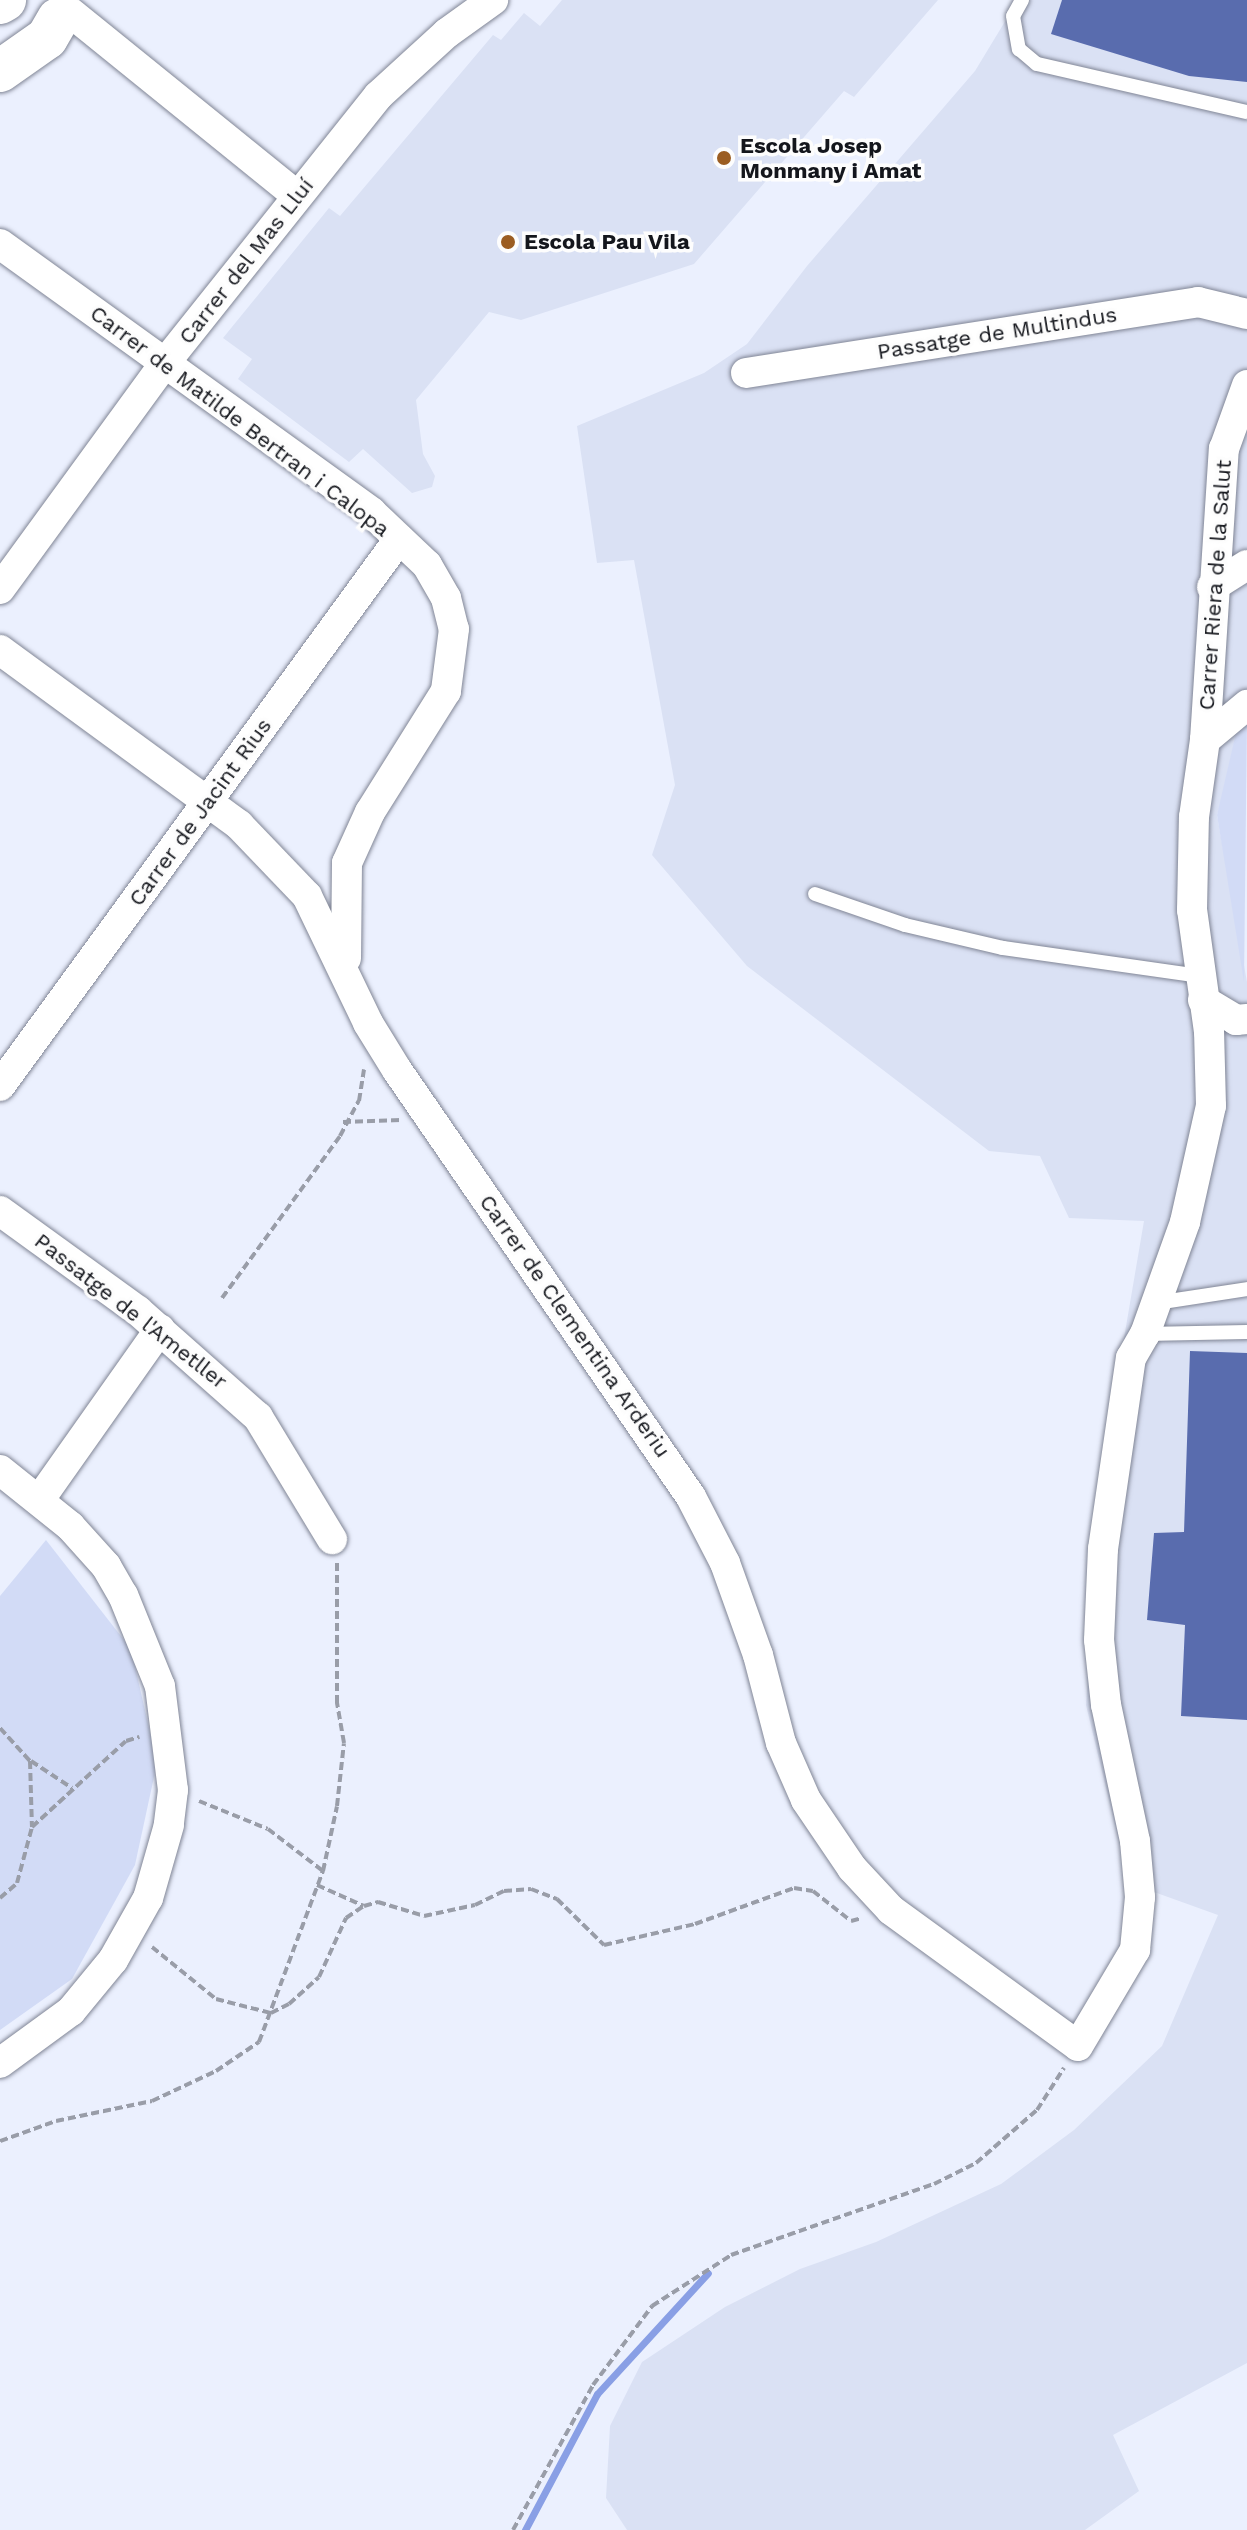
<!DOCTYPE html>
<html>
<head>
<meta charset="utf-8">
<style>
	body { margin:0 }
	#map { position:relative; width:1247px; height:2530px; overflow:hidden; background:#ebf0fe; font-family:"Work Sans",sans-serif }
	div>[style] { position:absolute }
	.built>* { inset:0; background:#dae1f4 }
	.green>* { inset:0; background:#d2dbf6 }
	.stream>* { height:7px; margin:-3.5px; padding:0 3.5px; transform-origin:3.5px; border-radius:3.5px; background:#899fe5 }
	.building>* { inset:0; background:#596cae }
	.path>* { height:4px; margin-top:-2px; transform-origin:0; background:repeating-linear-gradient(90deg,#999da8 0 8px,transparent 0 12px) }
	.roads { filter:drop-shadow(0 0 2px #808595) drop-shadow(0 0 2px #808595) }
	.lane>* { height:14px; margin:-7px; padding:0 7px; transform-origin:7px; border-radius:7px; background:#fff }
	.street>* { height:30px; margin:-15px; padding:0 15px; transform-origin:15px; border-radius:15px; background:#fff }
	.secondary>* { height:42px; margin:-21px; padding:0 21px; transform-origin:21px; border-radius:21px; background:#fff }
	.dots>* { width:22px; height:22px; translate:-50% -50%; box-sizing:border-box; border:4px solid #fdfdfd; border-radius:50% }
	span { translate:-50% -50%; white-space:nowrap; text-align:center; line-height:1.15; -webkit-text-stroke:7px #fdfdfd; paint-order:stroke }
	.poi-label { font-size:22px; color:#14161c; font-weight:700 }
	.left { translate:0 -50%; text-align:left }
	.street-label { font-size:22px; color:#14161c }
</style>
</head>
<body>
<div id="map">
	<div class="built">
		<i style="clip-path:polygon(562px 0,938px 0,854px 97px,844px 91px,694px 264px,521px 320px,489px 312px,416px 400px,423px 454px,435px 476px,432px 487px,412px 493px,363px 449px,349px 462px,238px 379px,252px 359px,223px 338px,329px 208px,340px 216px,493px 35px,501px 40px,524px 13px,540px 26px)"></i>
		<i style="clip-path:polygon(1018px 0,1247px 0,1247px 720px,1217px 815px,1247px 982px,1247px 2363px,1113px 2435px,1139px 2491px,1085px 2530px,627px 2530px,606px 2498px,610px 2426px,642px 2362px,725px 2307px,800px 2269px,876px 2242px,1001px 2184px,1074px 2130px,1162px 2046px,1218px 1915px,1129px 1883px,1086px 1705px,1102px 1467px,1144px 1221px,1069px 1218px,1040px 1156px,989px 1151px,747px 966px,652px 855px,675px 785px,634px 560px,597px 563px,577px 426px,704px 373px,747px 344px,807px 266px,975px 71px)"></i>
	</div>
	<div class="green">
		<i style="clip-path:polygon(1239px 720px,1247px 720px,1244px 982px,1217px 815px)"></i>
		<i style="clip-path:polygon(46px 1540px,131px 1649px,157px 1763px,135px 1865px,72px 1979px,0 2030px,0 1596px)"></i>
	</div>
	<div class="stream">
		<i style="left:525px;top:2530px;width:154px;rotate:-62.1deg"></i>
		<i style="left:597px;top:2394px;width:164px;rotate:-47.5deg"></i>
	</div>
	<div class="building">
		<i style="clip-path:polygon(1062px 0,1247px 0,1247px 82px,1189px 76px,1051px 34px)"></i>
		<i style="clip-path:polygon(1190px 1351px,1247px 1353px,1247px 1720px,1181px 1716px,1185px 1625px,1147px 1620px,1154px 1533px,1184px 1532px)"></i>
	</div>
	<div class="path">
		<i style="left:343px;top:1122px;width:58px;rotate:-2deg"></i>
		<i style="left:222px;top:1298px;width:200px;rotate:-53.9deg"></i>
		<i style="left:340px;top:1136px;width:40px;rotate:-62deg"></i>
		<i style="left:359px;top:1101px;width:32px;rotate:-81deg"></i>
		<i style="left:0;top:1728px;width:45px;rotate:47.7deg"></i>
		<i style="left:30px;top:1761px;width:66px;rotate:88.3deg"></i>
		<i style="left:31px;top:1761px;width:49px;rotate:33.4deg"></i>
		<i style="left:199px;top:1801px;width:74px;rotate:22.1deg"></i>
		<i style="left:268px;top:1829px;width:69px;rotate:37.4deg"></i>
		<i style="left:317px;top:1885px;width:51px;rotate:24.1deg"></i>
		<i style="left:364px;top:1906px;width:15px;rotate:-16deg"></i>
		<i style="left:378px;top:1902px;width:48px;rotate:16.9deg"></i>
		<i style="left:424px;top:1916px;width:52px;rotate:-12.2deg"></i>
		<i style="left:475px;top:1905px;width:32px;rotate:-26deg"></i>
		<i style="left:504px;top:1891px;width:27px;rotate:-4deg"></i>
		<i style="left:531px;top:1889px;width:28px;rotate:21deg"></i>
		<i style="left:557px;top:1899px;width:66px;rotate:44.4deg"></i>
		<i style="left:604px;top:1945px;width:93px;rotate:-13deg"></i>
		<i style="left:695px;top:1924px;width:105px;rotate:-20deg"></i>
		<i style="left:794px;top:1888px;width:19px;rotate:9deg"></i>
		<i style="left:813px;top:1891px;width:48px;rotate:38.3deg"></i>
		<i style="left:851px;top:1921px;width:11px;rotate:-15deg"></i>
		<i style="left:0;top:1898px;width:23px;rotate:-41deg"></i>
		<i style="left:17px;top:1883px;width:58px;rotate:-75deg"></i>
		<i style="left:32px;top:1827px;width:127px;rotate:-42.5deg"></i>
		<i style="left:126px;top:1741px;width:14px;rotate:-17deg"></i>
		<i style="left:152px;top:1947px;width:82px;rotate:39.1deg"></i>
		<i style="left:216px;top:1999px;width:57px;rotate:14.3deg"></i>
		<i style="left:271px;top:2013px;width:20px;rotate:-27deg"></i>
		<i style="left:289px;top:2004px;width:40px;rotate:-42deg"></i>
		<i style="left:319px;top:1977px;width:65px;rotate:-65.4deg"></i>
		<i style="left:346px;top:1918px;width:22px;rotate:-34deg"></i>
		<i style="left:0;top:2141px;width:59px;rotate:-19.7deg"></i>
		<i style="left:56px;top:2121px;width:98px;rotate:-11.8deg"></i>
		<i style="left:152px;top:2101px;width:71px;rotate:-25.1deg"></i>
		<i style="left:216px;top:2071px;width:52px;rotate:-34deg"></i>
		<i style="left:259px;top:2042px;width:183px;rotate:-69.5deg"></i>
		<i style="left:323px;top:1871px;width:66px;rotate:-77.8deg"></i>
		<i style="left:337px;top:1806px;width:63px;rotate:-83.7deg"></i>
		<i style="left:344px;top:1743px;width:41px;rotate:-99.9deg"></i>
		<i style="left:337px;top:1703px;width:140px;rotate:-90deg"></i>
		<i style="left:513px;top:2530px;width:166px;rotate:-61.1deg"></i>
		<i style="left:593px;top:2385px;width:99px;rotate:-53.2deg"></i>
		<i style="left:652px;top:2306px;width:94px;rotate:-32.8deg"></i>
		<i style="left:731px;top:2255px;width:215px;rotate:-19.3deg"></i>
		<i style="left:934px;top:2184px;width:47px;rotate:-26.6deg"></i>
		<i style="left:976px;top:2163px;width:81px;rotate:-41deg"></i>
		<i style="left:1037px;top:2110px;width:50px;rotate:-57.3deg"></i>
	</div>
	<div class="roads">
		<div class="lane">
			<i style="left:1022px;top:0;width:18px;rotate:119deg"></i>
			<i style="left:1013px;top:16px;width:34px;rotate:80deg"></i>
			<i style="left:1019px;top:49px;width:23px;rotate:40deg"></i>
			<i style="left:1037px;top:64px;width:215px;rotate:12.9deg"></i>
			<i style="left:815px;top:894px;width:95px;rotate:19deg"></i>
			<i style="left:905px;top:925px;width:101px;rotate:13.2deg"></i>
			<i style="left:1003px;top:948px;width:198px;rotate:8.1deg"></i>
			<i style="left:1156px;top:1303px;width:92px;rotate:-8.7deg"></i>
			<i style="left:1145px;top:1334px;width:102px;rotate:-1.1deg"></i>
		</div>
		<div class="street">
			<i style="left:70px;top:12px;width:292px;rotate:39deg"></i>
			<i style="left:0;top:244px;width:458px;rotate:35.8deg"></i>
			<i style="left:371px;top:512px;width:77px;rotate:43.4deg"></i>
			<i style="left:427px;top:565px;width:38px;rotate:60deg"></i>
			<i style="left:446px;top:598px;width:32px;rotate:76deg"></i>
			<i style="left:454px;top:629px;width:63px;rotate:97.4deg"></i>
			<i style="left:446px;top:691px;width:143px;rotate:122.1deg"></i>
			<i style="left:370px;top:812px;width:56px;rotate:114.3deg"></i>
			<i style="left:347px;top:863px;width:95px;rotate:90.6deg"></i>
			<i style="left:746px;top:373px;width:458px;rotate:-8.9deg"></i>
			<i style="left:1198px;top:302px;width:50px;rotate:13.8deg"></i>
			<i style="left:1212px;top:587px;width:41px;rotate:-32.2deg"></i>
			<i style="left:0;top:589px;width:280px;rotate:-53.9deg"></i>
			<i style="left:165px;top:363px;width:342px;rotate:-51.4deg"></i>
			<i style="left:378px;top:96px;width:93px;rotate:-42.4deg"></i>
			<i style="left:447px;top:33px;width:57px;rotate:-35.7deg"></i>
			<i style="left:0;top:650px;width:296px;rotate:36.2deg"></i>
			<i style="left:239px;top:825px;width:98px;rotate:46.2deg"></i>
			<i style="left:307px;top:896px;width:141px;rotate:64.3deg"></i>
			<i style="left:368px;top:1023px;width:55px;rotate:58.3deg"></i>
			<i style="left:397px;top:1070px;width:518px;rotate:55.45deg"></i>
			<i style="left:691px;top:1497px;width:74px;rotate:62.7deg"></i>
			<i style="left:725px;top:1563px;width:98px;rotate:70.3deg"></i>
			<i style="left:758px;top:1655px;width:91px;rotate:75.4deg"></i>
			<i style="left:781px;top:1743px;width:62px;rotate:66.3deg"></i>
			<i style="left:806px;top:1800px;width:82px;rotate:55.9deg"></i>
			<i style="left:852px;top:1868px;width:57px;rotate:47.1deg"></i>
			<i style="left:891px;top:1910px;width:231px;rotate:36deg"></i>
			<i style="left:1078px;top:2046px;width:112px;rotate:-59.3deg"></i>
			<i style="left:1135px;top:1950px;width:53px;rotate:-84.6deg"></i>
			<i style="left:1140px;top:1897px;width:56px;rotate:-95.1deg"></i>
			<i style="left:1135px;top:1841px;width:139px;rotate:-102deg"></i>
			<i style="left:1106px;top:1705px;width:65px;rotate:-96.1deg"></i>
			<i style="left:1099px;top:1640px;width:91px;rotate:-87.5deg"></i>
			<i style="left:1103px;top:1549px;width:193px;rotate:-81.7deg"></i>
			<i style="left:1131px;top:1358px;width:28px;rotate:-60deg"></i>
			<i style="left:1145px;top:1334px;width:119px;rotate:-70.3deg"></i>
			<i style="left:1185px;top:1222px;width:119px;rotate:-77.4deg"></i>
			<i style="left:1211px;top:1106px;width:74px;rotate:-91.5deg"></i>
			<i style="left:1209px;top:1032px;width:123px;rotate:-97.9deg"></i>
			<i style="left:1192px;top:910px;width:93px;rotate:-88.8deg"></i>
			<i style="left:1194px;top:817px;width:78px;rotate:-81.9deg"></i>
			<i style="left:1205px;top:740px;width:292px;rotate:-86.3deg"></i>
			<i style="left:1224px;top:449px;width:68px;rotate:-70.2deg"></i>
			<i style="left:1205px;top:740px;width:55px;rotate:-39.8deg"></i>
			<i style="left:1203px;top:1000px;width:39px;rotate:31deg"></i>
			<i style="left:1236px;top:1020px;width:11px;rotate:-5deg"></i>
			<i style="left:0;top:1086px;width:677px;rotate:-53.89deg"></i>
			<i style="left:0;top:1211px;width:170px;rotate:35.9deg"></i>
			<i style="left:138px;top:1311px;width:160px;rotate:41.5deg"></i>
			<i style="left:258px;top:1417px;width:143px;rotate:58.8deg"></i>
			<i style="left:0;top:1470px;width:90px;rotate:38.7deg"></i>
			<i style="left:70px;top:1526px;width:54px;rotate:48deg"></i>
			<i style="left:106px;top:1566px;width:34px;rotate:60deg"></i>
			<i style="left:123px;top:1595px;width:98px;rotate:67.9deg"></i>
			<i style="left:160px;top:1686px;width:105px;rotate:82.9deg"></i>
			<i style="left:173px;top:1790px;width:35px;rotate:97deg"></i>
			<i style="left:169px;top:1825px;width:76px;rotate:106deg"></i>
			<i style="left:148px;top:1898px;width:71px;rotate:119.4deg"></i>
			<i style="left:113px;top:1960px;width:66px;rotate:129.5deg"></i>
			<i style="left:71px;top:2011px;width:88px;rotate:143.8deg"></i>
			<i style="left:40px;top:1499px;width:208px;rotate:-54.8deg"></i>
		</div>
		<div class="secondary">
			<i style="left:0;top:3px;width:6px;rotate:-31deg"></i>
			<i style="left:0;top:71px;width:57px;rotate:-35.1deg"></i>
			<i style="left:47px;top:38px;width:22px;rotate:-60deg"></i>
		</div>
	</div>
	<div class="dots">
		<i style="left:724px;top:158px;background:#9b5d22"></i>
		<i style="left:508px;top:242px;background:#9b5d22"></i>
	</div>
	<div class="poi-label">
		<span class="left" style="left:740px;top:158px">Escola Josep<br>Monmany i Amat</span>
		<span class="left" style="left:524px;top:242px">Escola Pau Vila</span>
	</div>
	<div class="street-label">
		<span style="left:246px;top:261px;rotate:-52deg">Carrer del Mas Lluí</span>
		<span style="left:997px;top:333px;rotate:-9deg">Passatge de Multindus</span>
		<span style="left:240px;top:421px;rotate:37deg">Carrer de Matilde Bertran i Calopa</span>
		<span style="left:1215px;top:585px;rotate:-86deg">Carrer Riera de la Salut</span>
		<span style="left:200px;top:812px;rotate:-54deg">Carrer de Jacint Rius</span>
		<span style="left:131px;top:1311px;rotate:38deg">Passatge de l'Ametller</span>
		<span style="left:575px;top:1326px;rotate:55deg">Carrer de Clementina Arderiu</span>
	</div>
</div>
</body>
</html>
